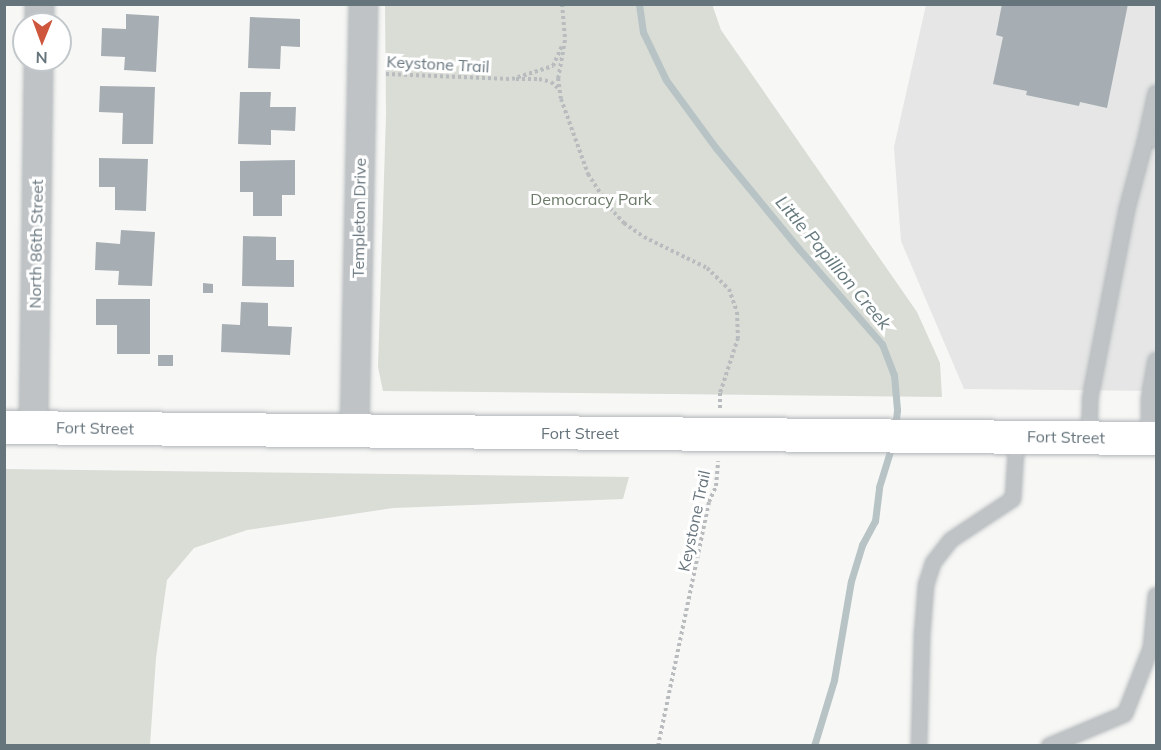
<!DOCTYPE html>
<html>
<head>
<meta charset="utf-8">
<style>
	body { margin:0 }
	#map { position:relative; width:1161px; height:750px; overflow:hidden; background:#f7f7f5; font-family:Mulish,sans-serif }
	div>[style] { position:absolute }
	.built>* { inset:0; background:#e5e6e5 }
	.green>* { inset:0; background:#d9ddd6 }
	.stream>* { height:7px; margin:-3.5px; padding:0 3.5px; transform-origin:3.5px; border-radius:3.5px; background:#b7c3c5 }
	.building>* { inset:0; background:#a7aeb3 }
	.path>* { height:4px; margin-top:-2px; transform-origin:0; background:repeating-linear-gradient(90deg,#b9bcbe 0 3px,transparent 0 6px) }
	.roads { filter:drop-shadow(0 0 2px #b2b7ba) drop-shadow(0 0 2px #b2b7ba) }
	.lane>* { height:14px; margin:-7px; padding:0 7px; transform-origin:7px; border-radius:7px; background:#bfc3c6 }
	.street>* { height:27px; margin:-13.5px; padding:0 13.5px; transform-origin:13.5px; border-radius:13.5px; background:#bfc3c6 }
	.secondary>* { height:33px; margin:-16.5px; padding:0 16.5px; transform-origin:16.5px; border-radius:16.5px; background:#fff }
	span { translate:-50% -50%; white-space:nowrap; text-align:center; line-height:1.15; -webkit-text-stroke:6px #fff; paint-order:stroke }
	.street-label { font-size:16px; color:#66747c }
	.park-label { font-size:16px; color:#6c7a68 }
	.water-label { font-size:18px; color:#66797e; font-style:italic }
	.frame { position:absolute; inset:0; border:6px solid #66747c; pointer-events:none }
	.north { position:absolute; left:12px; top:12px; width:60px; height:60px; box-sizing:border-box; background:#fff; border:2px solid #c2c7cb; border-radius:50%; rotate:181deg; font-size:16px; font-weight:700; line-height:24px; text-align:center; color:#66747c }
	.north::after { content:''; display:block; margin:auto; width:21px; height:27px; background:#ce563d; clip-path:polygon(50% 0,100% 100%,50% 72%,0 100%) }
</style>
</head>
<body>
<div id="map">
	<div class="built">
		<i style="clip-path:polygon(926px 5px,1156px 5px,1156px 391px,964px 389px,901px 241px,894px 147px)"></i>
	</div>
	<div class="green">
		<i style="clip-path:polygon(712px 4px,721px 30px,917px 312px,940px 363px,942px 397px,383px 391px,378px 367px,386px 115px,385px 5px)"></i>
		<i style="clip-path:polygon(5px 469px,629px 477px,623px 499px,393px 508px,247px 530px,194px 548px,167px 580px,156px 658px,150px 745px,5px 746px)"></i>
	</div>
	<div class="stream">
		<i style="left:639px;top:4px;width:28px;rotate:82deg"></i>
		<i style="left:643px;top:32px;width:53px;rotate:64.4deg"></i>
		<i style="left:666px;top:80px;width:84px;rotate:53.7deg"></i>
		<i style="left:716px;top:148px;width:131px;rotate:50.6deg"></i>
		<i style="left:799px;top:249px;width:126px;rotate:48.9deg"></i>
		<i style="left:882px;top:344px;width:33px;rotate:69deg"></i>
		<i style="left:894px;top:375px;width:35px;rotate:85deg"></i>
		<i style="left:897px;top:410px;width:18px;rotate:96deg"></i>
		<i style="left:814px;top:746px;width:69px;rotate:-73.1deg"></i>
		<i style="left:834px;top:680px;width:100px;rotate:-80.3deg"></i>
		<i style="left:851px;top:581px;width:38px;rotate:-73deg"></i>
		<i style="left:862px;top:545px;width:27px;rotate:-62deg"></i>
		<i style="left:875px;top:521px;width:34px;rotate:-83deg"></i>
		<i style="left:879px;top:487px;width:44px;rotate:-72.8deg"></i>
	</div>
	<div class="building">
		<i style="clip-path:polygon(1002px 4px,1128px 4px,1107px 108px,1080px 102px,1079px 106px,1026px 95px,1027px 91px,993px 84px,1003px 37px,996px 35px)"></i>
		<i style="clip-path:polygon(126px 14px,159px 16px,156px 72px,124px 70px,125px 57px,101px 56px,102px 28px,126px 29px)"></i>
		<i style="clip-path:polygon(250px 17px,300px 19px,300px 47px,281px 46px,280px 69px,248px 68px)"></i>
		<i style="clip-path:polygon(100px 86px,155px 87px,153px 144px,122px 144px,123px 113px,99px 112px)"></i>
		<i style="clip-path:polygon(240px 92px,271px 92px,270px 107px,296px 107px,295px 131px,271px 130px,271px 145px,238px 144px)"></i>
		<i style="clip-path:polygon(99px 158px,148px 159px,146px 211px,115px 210px,115px 187px,99px 187px)"></i>
		<i style="clip-path:polygon(295px 160px,295px 195px,282px 195px,282px 216px,253px 216px,253px 192px,240px 192px,240px 161px)"></i>
		<i style="clip-path:polygon(121px 230px,155px 232px,152px 286px,118px 285px,119px 271px,95px 270px,96px 242px,120px 244px)"></i>
		<i style="clip-path:polygon(243px 236px,276px 237px,276px 260px,294px 260px,294px 287px,242px 286px)"></i>
		<i style="clip-path:polygon(203px 283px,213px 284px,213px 293px,203px 293px)"></i>
		<i style="clip-path:polygon(96px 299px,150px 299px,150px 354px,117px 354px,117px 325px,96px 325px)"></i>
		<i style="clip-path:polygon(241px 302px,268px 303px,268px 326px,292px 327px,290px 355px,221px 352px,222px 324px,240px 325px)"></i>
		<i style="clip-path:polygon(158px 355px,173px 355px,173px 366px,158px 366px)"></i>
	</div>
	<div class="path">
		<i style="left:562px;top:4px;width:36px;rotate:85deg"></i>
		<i style="left:565px;top:40px;width:39px;rotate:100deg"></i>
		<i style="left:558px;top:78px;width:21px;rotate:82deg"></i>
		<i style="left:561px;top:99px;width:80px;rotate:70.2deg"></i>
		<i style="left:588px;top:174px;width:40px;rotate:57.1deg"></i>
		<i style="left:610px;top:208px;width:21px;rotate:47deg"></i>
		<i style="left:624px;top:223px;width:24px;rotate:35deg"></i>
		<i style="left:644px;top:237px;width:70px;rotate:26.2deg"></i>
		<i style="left:707px;top:268px;width:30px;rotate:44deg"></i>
		<i style="left:729px;top:289px;width:24px;rotate:71deg"></i>
		<i style="left:737px;top:312px;width:26px;rotate:88deg"></i>
		<i style="left:738px;top:338px;width:58px;rotate:108.1deg"></i>
		<i style="left:720px;top:393px;width:15px;rotate:90deg"></i>
		<i style="left:386px;top:74px;width:126px;rotate:2.3deg"></i>
		<i style="left:512px;top:79px;width:43px;rotate:-17.6deg"></i>
		<i style="left:553px;top:66px;width:22px;rotate:-66deg"></i>
		<i style="left:516px;top:79px;width:23px"></i>
		<i style="left:539px;top:79px;width:12px;rotate:14deg"></i>
		<i style="left:551px;top:82px;width:11px;rotate:41deg"></i>
		<i style="left:658px;top:746px;width:249px;rotate:-78.2deg"></i>
		<i style="left:709px;top:502px;width:17px;rotate:-66deg"></i>
		<i style="left:716px;top:486px;width:25px;rotate:-85deg"></i>
	</div>
	<div class="roads">
		<div class="lane">
			<i style="left:1146px;top:138px;width:46px;rotate:-77.5deg"></i>
			<i style="left:1089px;top:437px;width:38px;rotate:-88deg"></i>
			<i style="left:1090px;top:399px;width:194px;rotate:-79deg"></i>
			<i style="left:1127px;top:209px;width:73px;rotate:-75deg"></i>
			<i style="left:1146px;top:138px;width:10px;rotate:11deg"></i>
			<i style="left:1149px;top:438px;width:39px;rotate:-90deg"></i>
			<i style="left:1149px;top:399px;width:39px;rotate:-80deg"></i>
			<i style="left:919px;top:746px;width:110px;rotate:-88.4deg"></i>
			<i style="left:922px;top:636px;width:51px;rotate:-85.5deg"></i>
			<i style="left:926px;top:585px;width:23px;rotate:-72deg"></i>
			<i style="left:933px;top:563px;width:29px;rotate:-52deg"></i>
			<i style="left:951px;top:540px;width:74px;rotate:-33.5deg"></i>
			<i style="left:1013px;top:499px;width:63px;rotate:-86.4deg"></i>
			<i style="left:1049px;top:746px;width:82px;rotate:-22.8deg"></i>
			<i style="left:1125px;top:714px;width:71px;rotate:-68.5deg"></i>
			<i style="left:1151px;top:648px;width:53px;rotate:-84.6deg"></i>
		</div>
		<div class="street">
			<i style="left:39px;top:24px;width:20px;rotate:-90deg"></i>
			<i style="left:33px;top:427px;width:367px;rotate:-89.2deg"></i>
			<i style="left:354px;top:431px;width:427px;rotate:-88.8deg"></i>
		</div>
		<div class="secondary">
			<i style="left:4px;top:427px;width:1152px;rotate:0.55deg"></i>
		</div>
	</div>
	<div class="street-label">
		<span style="left:438px;top:64px;rotate:3deg">Keystone Trail</span>
		<span style="left:359px;top:218px;rotate:-89deg">Templeton Drive</span>
		<span style="left:36px;top:244px;rotate:-89deg">North 86th Street</span>
		<span style="left:95px;top:428px;rotate:1deg">Fort Street</span>
		<span style="left:580px;top:433px">Fort Street</span>
		<span style="left:1066px;top:437px;rotate:1deg">Fort Street</span>
		<span style="left:694px;top:521px;rotate:-78deg">Keystone Trail</span>
	</div>
	<div class="park-label">
		<span style="left:591px;top:199px">Democracy Park</span>
	</div>
	<div class="water-label">
		<span style="left:833px;top:263px;rotate:50deg">Little Papillion Creek</span>
	</div>
	<div class="frame"></div>
	<div class="north">N</div>
</div>
</body>
</html>
